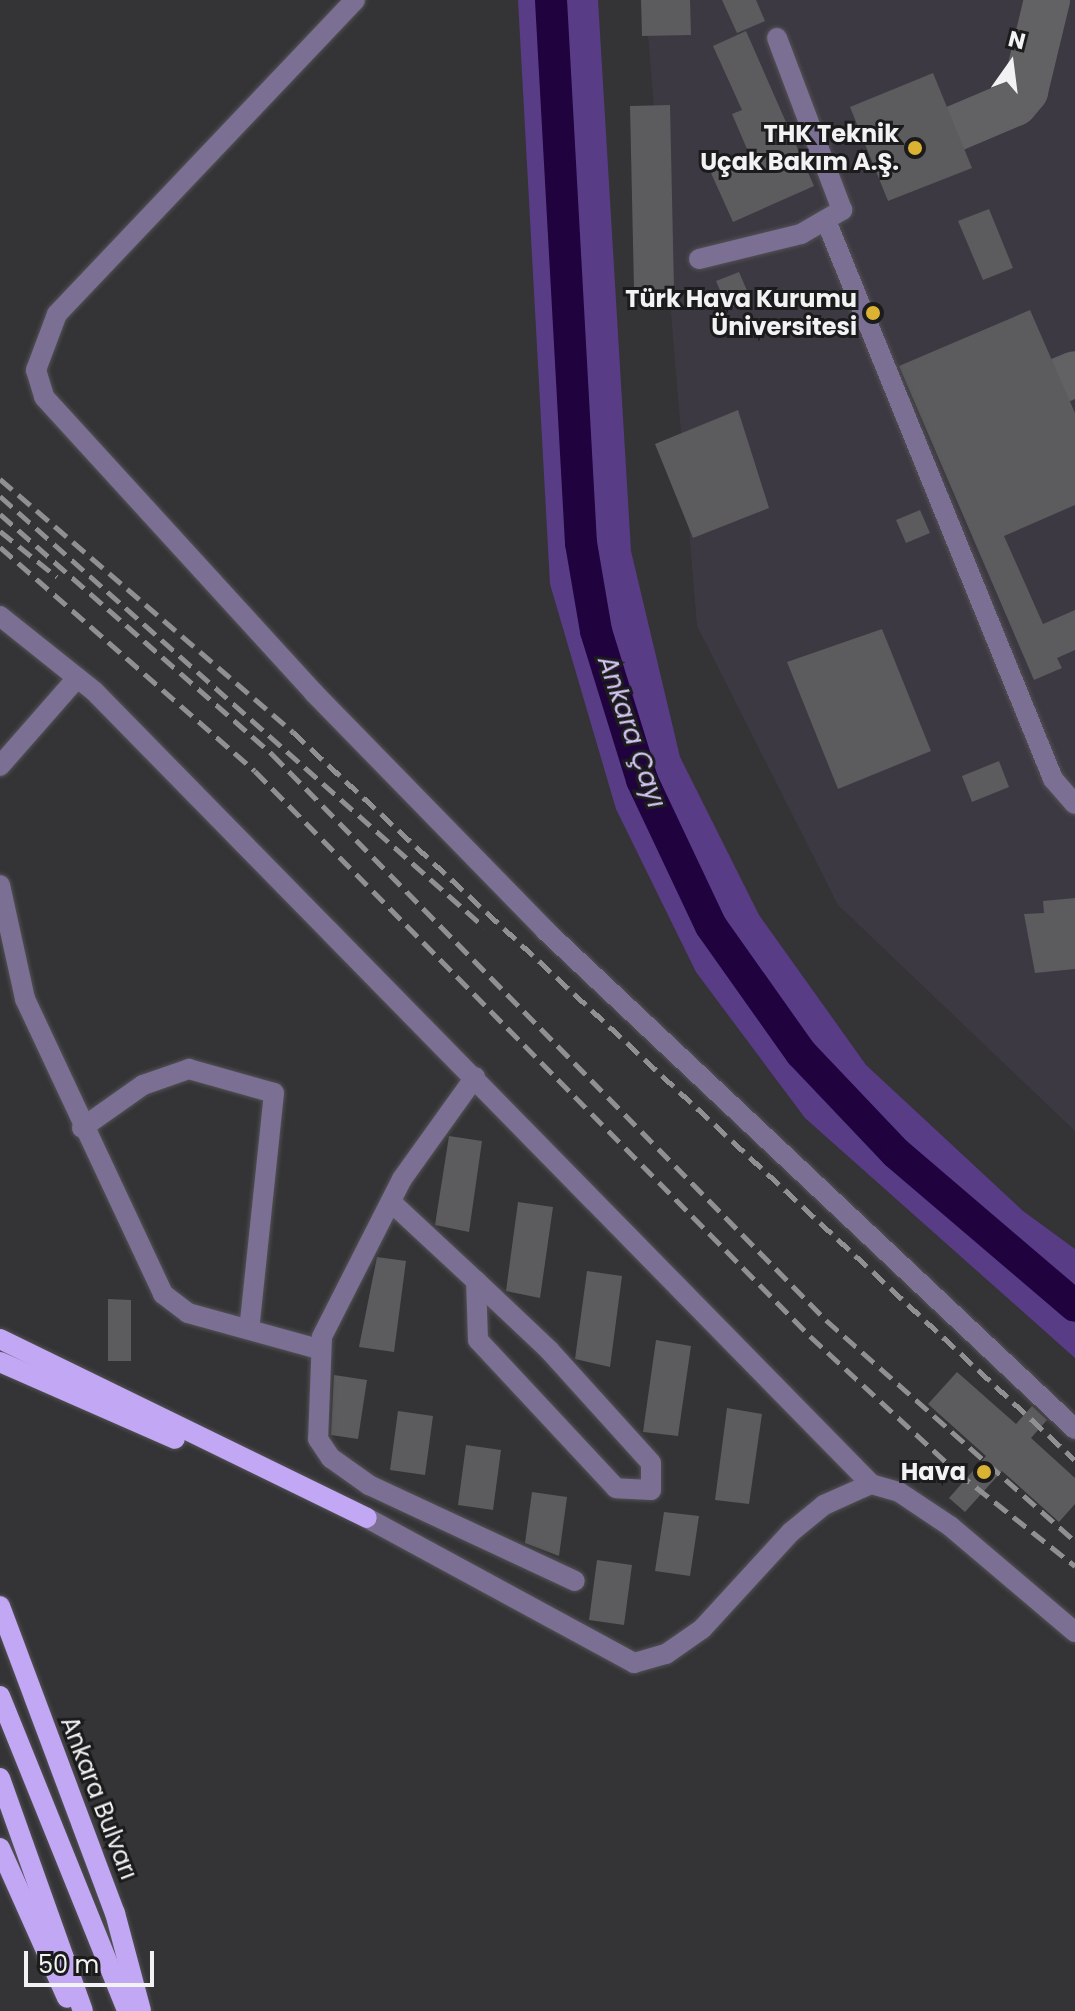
<!DOCTYPE html>
<html>
<head>
<meta charset="utf-8">
<style>
	body { margin:0 }
	#map { position:relative; width:1075px; height:2011px; overflow:hidden; background:#343336; font-family:Poppins,sans-serif }
	div>[style] { position:absolute }
	.built>* { inset:0; background:#3c3942 }
	.green>* { inset:0; background:#593c86 }
	.river>* { height:32px; margin:-16px; padding:0 16px; transform-origin:16px; border-radius:16px; background:#1f023e }
	.taxiway>* { height:46px; margin:-23px; padding:0 23px; transform-origin:23px; border-radius:23px; background:#626164 }
	.building>* { inset:0; background:#5c5b5e }
	.roads { filter:drop-shadow(0 0 2px #525154) drop-shadow(0 0 2px #525154) }
	.minor>* { height:20px; margin:-10px; padding:0 10px; transform-origin:10px; border-radius:10px; background:#7b6f94 }
	.major>* { height:20px; margin:-10px; padding:0 10px; transform-origin:10px; border-radius:10px; background:#c2a8f4 }
	.rail>* { height:5px; margin-top:-2.5px; transform-origin:0; background:repeating-linear-gradient(90deg,#908f92 0 16px,transparent 0 24px) }
	.dots>* { width:22px; height:22px; translate:-50% -50%; box-sizing:border-box; border:4px solid #1b1b1c; border-radius:50% }
	span { translate:-50% -50%; white-space:nowrap; text-align:center; line-height:1.15; -webkit-text-stroke:6px #1b1b1c; paint-order:stroke }
	.poi-label { font-size:24px; color:#f2f1f3; font-weight:700 }
	.right { translate:-100% -50%; text-align:right }
	.street-label { font-size:24px; color:#f2f1f3 }
	.water-label { font-size:26px; color:#d4c5f3; font-style:italic }
	.north { position:absolute; left:971px; top:24px; width:80px; height:80px; -webkit-text-stroke:6px #1b1b1c; paint-order:stroke; rotate:14deg; font-size:22px; font-weight:700; line-height:32px; text-align:center; color:#f2f1f3 }
	.north::after { content:''; display:block; margin:auto; width:28px; height:36px; background:#f2f1f3; clip-path:polygon(50% 0,100% 100%,50% 72%,0 100%) }
	.scale { position:absolute; left:24px; top:1951px; width:130px; height:36px; box-sizing:border-box; border:4px solid #f2f1f3; border-top:0; padding-left:10px; font-size:24px; line-height:28px; white-space:nowrap; color:#f2f1f3; -webkit-text-stroke:6px #1b1b1c; paint-order:stroke }
</style>
</head>
<body>
<div id="map">
	<div class="built">
		<i style="clip-path:polygon(645px 0,1075px 0,1075px 1131px,838px 905px,697px 626px)"></i>
	</div>
	<div class="green">
		<i style="clip-path:polygon(518px 0,598px 0,631px 551px,680px 757px,759px 915px,866px 1065px,1023px 1211px,1075px 1249px,1075px 1358px,805px 1118px,696px 972px,616px 809px,550px 584px)"></i>
	</div>
	<div class="river">
		<i style="left:551px;top:0;width:544px;rotate:86.84deg"></i>
		<i style="left:581px;top:543px;width:89px;rotate:80.3deg"></i>
		<i style="left:596px;top:631px;width:156px;rotate:72.8deg"></i>
		<i style="left:642px;top:780px;width:161px;rotate:64.7deg"></i>
		<i style="left:711px;top:926px;width:156px;rotate:54.7deg"></i>
		<i style="left:801px;top:1053px;width:138px;rotate:46.5deg"></i>
		<i style="left:896px;top:1153px;width:235px;rotate:40.5deg"></i>
	</div>
	<div class="taxiway">
		<i style="left:956px;top:128px;width:64px;rotate:-23deg"></i>
		<i style="left:1015px;top:103px;width:16px;rotate:-50deg"></i>
		<i style="left:1025px;top:91px;width:94px;rotate:-76.4deg"></i>
		<i style="left:1061px;top:380px;width:15px;rotate:-23deg"></i>
	</div>
	<div class="building">
		<i style="clip-path:polygon(641px 0,690px 0,691px 35px,642px 36px)"></i>
		<i style="clip-path:polygon(722px 0,756px 0,765px 21px,737px 33px)"></i>
		<i style="clip-path:polygon(746px 31px,814px 186px,733px 222px,711px 173px,750px 156px,732px 114px,742px 110px,713px 46px)"></i>
		<i style="clip-path:polygon(933px 73px,972px 168px,888px 201px,850px 107px)"></i>
		<i style="clip-path:polygon(670px 105px,674px 289px,634px 289px,630px 106px)"></i>
		<i style="clip-path:polygon(989px 209px,1013px 268px,983px 280px,958px 221px)"></i>
		<i style="clip-path:polygon(739px 272px,751px 300px,728px 309px,716px 281px)"></i>
		<i style="clip-path:polygon(1030px 310px,1075px 413px,1075px 505px,1004px 536px,1043px 624px,1075px 610px,1075px 650px,1057px 658px,1062px 668px,1034px 680px,899px 366px)"></i>
		<i style="clip-path:polygon(738px 410px,769px 508px,693px 538px,655px 444px)"></i>
		<i style="clip-path:polygon(920px 510px,930px 533px,906px 543px,896px 520px)"></i>
		<i style="clip-path:polygon(882px 629px,931px 751px,838px 789px,787px 662px)"></i>
		<i style="clip-path:polygon(999px 761px,1009px 787px,972px 802px,962px 776px)"></i>
		<i style="clip-path:polygon(1075px 898px,1075px 969px,1035px 973px,1024px 914px,1044px 913px,1043px 901px)"></i>
		<i style="clip-path:polygon(449px 1136px,482px 1141px,469px 1232px,435px 1225px)"></i>
		<i style="clip-path:polygon(518px 1202px,553px 1207px,540px 1298px,506px 1291px)"></i>
		<i style="clip-path:polygon(377px 1257px,406px 1261px,394px 1352px,359px 1347px)"></i>
		<i style="clip-path:polygon(587px 1271px,622px 1276px,610px 1367px,575px 1359px)"></i>
		<i style="clip-path:polygon(108px 1299px,131px 1300px,131px 1361px,108px 1361px)"></i>
		<i style="clip-path:polygon(656px 1340px,691px 1346px,678px 1436px,643px 1432px)"></i>
		<i style="clip-path:polygon(957px 1372px,1016px 1424px,1032px 1406px,1047px 1420px,1031px 1438px,1075px 1478px,1075px 1504px,1059px 1522px,1002px 1471px,965px 1512px,949px 1498px,986px 1456px,928px 1404px)"></i>
		<i style="clip-path:polygon(334px 1375px,367px 1380px,358px 1439px,331px 1435px)"></i>
		<i style="clip-path:polygon(727px 1408px,762px 1414px,749px 1504px,715px 1500px)"></i>
		<i style="clip-path:polygon(398px 1411px,433px 1416px,425px 1475px,390px 1470px)"></i>
		<i style="clip-path:polygon(466px 1445px,501px 1450px,493px 1510px,458px 1505px)"></i>
		<i style="clip-path:polygon(532px 1492px,567px 1497px,559px 1556px,525px 1543px)"></i>
		<i style="clip-path:polygon(664px 1512px,699px 1516px,690px 1576px,655px 1571px)"></i>
		<i style="clip-path:polygon(597px 1560px,632px 1565px,624px 1625px,589px 1620px)"></i>
	</div>
	<div class="roads">
		<div class="minor">
			<i style="left:355px;top:0;width:433px;rotate:133.5deg"></i>
			<i style="left:57px;top:314px;width:60px;rotate:110.6deg"></i>
			<i style="left:36px;top:370px;width:28px;rotate:73deg"></i>
			<i style="left:44px;top:397px;width:401px;rotate:47.6deg"></i>
			<i style="left:314px;top:693px;width:331px;rotate:45.7deg"></i>
			<i style="left:545px;top:930px;width:728px;rotate:43.27deg"></i>
			<i style="left:827px;top:223px;width:600px;rotate:67.88deg"></i>
			<i style="left:1053px;top:779px;width:33px;rotate:49deg"></i>
			<i style="left:699px;top:259px;width:105px;rotate:-13.8deg"></i>
			<i style="left:801px;top:234px;width:48px;rotate:-30.3deg"></i>
			<i style="left:842px;top:210px;width:184px;rotate:-110.7deg"></i>
			<i style="left:0;top:616px;width:120px;rotate:38.6deg"></i>
			<i style="left:94px;top:691px;width:1110px;rotate:45.58deg"></i>
			<i style="left:0;top:766px;width:117px;rotate:-48.8deg"></i>
			<i style="left:0;top:885px;width:117px;rotate:77.6deg"></i>
			<i style="left:25px;top:999px;width:326px;rotate:64.9deg"></i>
			<i style="left:163px;top:1294px;width:31px;rotate:37deg"></i>
			<i style="left:188px;top:1313px;width:136px;rotate:15.4deg"></i>
			<i style="left:475px;top:1077px;width:125px;rotate:125.6deg"></i>
			<i style="left:402px;top:1179px;width:177px;rotate:116.9deg"></i>
			<i style="left:322px;top:1337px;width:102px;rotate:92.2deg"></i>
			<i style="left:318px;top:1439px;width:23px;rotate:56deg"></i>
			<i style="left:331px;top:1458px;width:47px;rotate:35.4deg"></i>
			<i style="left:369px;top:1485px;width:227px;rotate:25deg"></i>
			<i style="left:82px;top:1128px;width:75px;rotate:-35.2deg"></i>
			<i style="left:143px;top:1085px;width:49px;rotate:-19.2deg"></i>
			<i style="left:189px;top:1069px;width:88px;rotate:15.8deg"></i>
			<i style="left:274px;top:1093px;width:237px;rotate:96deg"></i>
			<i style="left:391px;top:1202px;width:116px;rotate:42.9deg"></i>
			<i style="left:476px;top:1281px;width:100px;rotate:43.4deg"></i>
			<i style="left:549px;top:1350px;width:152px;rotate:47.9deg"></i>
			<i style="left:651px;top:1463px;width:27px;rotate:90deg"></i>
			<i style="left:651px;top:1490px;width:35px;rotate:-177deg"></i>
			<i style="left:616px;top:1488px;width:202px;rotate:-133deg"></i>
			<i style="left:478px;top:1340px;width:59px;rotate:-91.9deg"></i>
			<i style="left:367px;top:1518px;width:304px;rotate:28.5deg"></i>
			<i style="left:634px;top:1663px;width:33px;rotate:-16deg"></i>
			<i style="left:666px;top:1654px;width:44px;rotate:-34.8deg"></i>
			<i style="left:702px;top:1629px;width:132px;rotate:-47.5deg"></i>
			<i style="left:791px;top:1532px;width:43px;rotate:-39.3deg"></i>
			<i style="left:824px;top:1505px;width:51px;rotate:-24.1deg"></i>
			<i style="left:871px;top:1484px;width:29px;rotate:16deg"></i>
			<i style="left:899px;top:1492px;width:61px;rotate:33.7deg"></i>
			<i style="left:950px;top:1526px;width:164px;rotate:40.3deg"></i>
		</div>
		<div class="major">
			<i style="left:0;top:1339px;width:408px;rotate:26deg"></i>
			<i style="left:0;top:1362px;width:191px;rotate:23.7deg"></i>
			<i style="left:0;top:1606px;width:328px;rotate:69.5deg"></i>
			<i style="left:115px;top:1913px;width:101px;rotate:75.1deg"></i>
			<i style="left:0;top:1696px;width:340px;rotate:68deg"></i>
			<i style="left:0;top:1778px;width:247px;rotate:70.4deg"></i>
			<i style="left:0;top:1848px;width:164px;rotate:65.9deg"></i>
		</div>
	</div>
	<div class="rail">
		<i style="left:0;top:479px;width:387px;rotate:40.8deg"></i>
		<i style="left:293px;top:732px;width:1068px;rotate:42.95deg"></i>
		<i style="left:0;top:496px;width:648px;rotate:41.68deg"></i>
		<i style="left:0;top:514px;width:363px;rotate:41.4deg"></i>
		<i style="left:272px;top:754px;width:792px;rotate:45.61deg"></i>
		<i style="left:826px;top:1320px;width:333px;rotate:41.6deg"></i>
		<i style="left:0;top:531px;width:73px;rotate:38.9deg"></i>
		<i style="left:0;top:547px;width:339px;rotate:41.3deg"></i>
		<i style="left:255px;top:771px;width:792px;rotate:45.51deg"></i>
		<i style="left:810px;top:1336px;width:200px;rotate:42.8deg"></i>
		<i style="left:957px;top:1472px;width:151px;rotate:38.5deg"></i>
	</div>
	<div class="dots">
		<i style="left:915px;top:148px;background:#dcb233"></i>
		<i style="left:873px;top:313px;background:#dcb233"></i>
		<i style="left:984px;top:1472px;background:#dcb233"></i>
	</div>
	<div class="poi-label">
		<span class="right" style="left:899px;top:148px">THK Teknik<br>Uçak Bakım A.Ş.</span>
		<span class="right" style="left:857px;top:313px">Türk Hava Kurumu<br>Üniversitesi</span>
		<span class="right" style="left:966px;top:1472px">Hava</span>
	</div>
	<div class="street-label">
		<span style="left:99px;top:1798px;rotate:69deg">Ankara Bulvarı</span>
	</div>
	<div class="water-label">
		<span style="left:631px;top:732px;rotate:71deg">Ankara Çayı</span>
	</div>
	<div class="north">N</div>
	<div class="scale">50 m</div>
</div>
</body>
</html>
